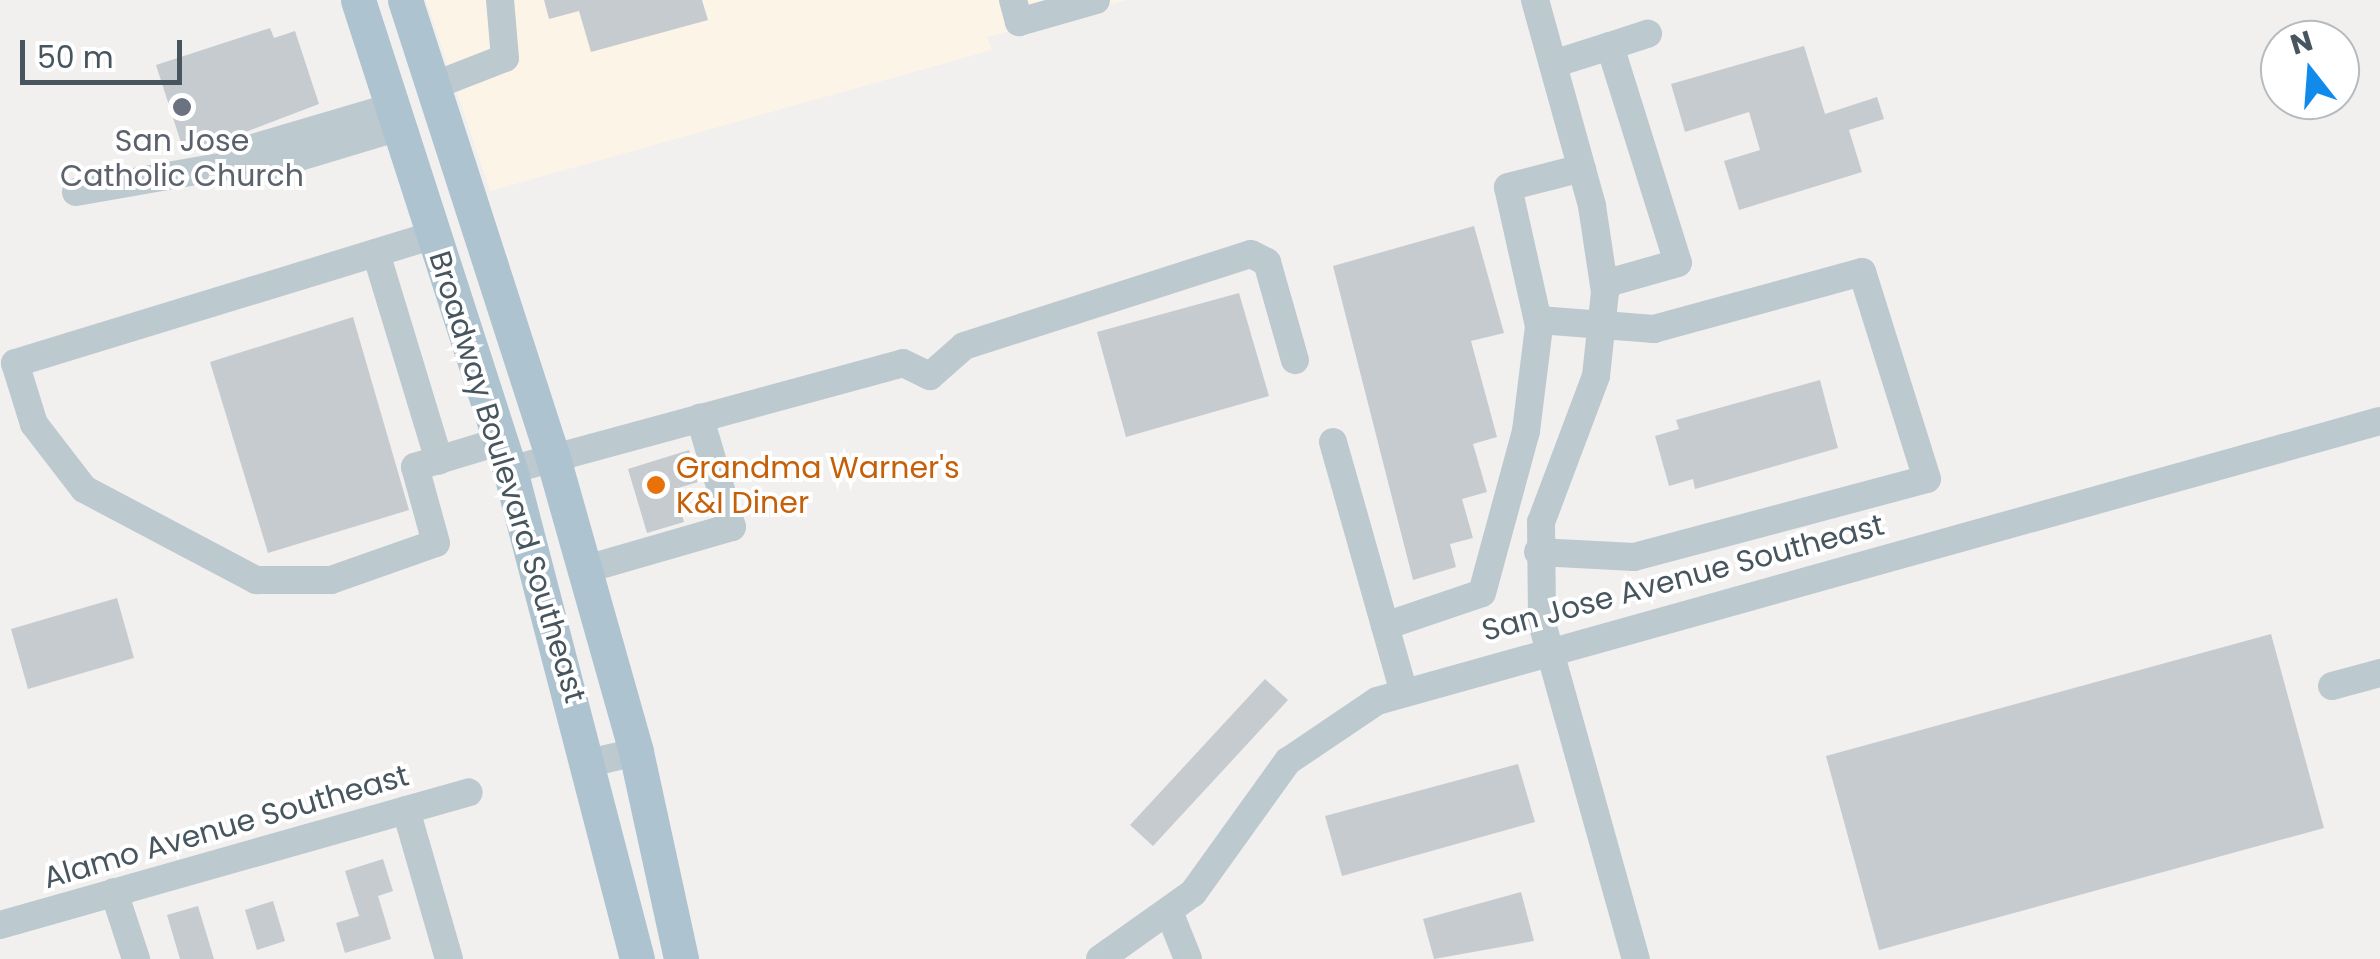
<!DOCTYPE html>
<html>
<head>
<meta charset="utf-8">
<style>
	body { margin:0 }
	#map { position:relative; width:2380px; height:959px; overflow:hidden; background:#f2efef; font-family:Poppins,sans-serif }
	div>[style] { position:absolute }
	.commercial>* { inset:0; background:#fdf4e8 }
	.building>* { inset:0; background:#c6cbcf }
	.minor>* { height:28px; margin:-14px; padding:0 14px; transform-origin:14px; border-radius:14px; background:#bcc9cf }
	.major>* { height:35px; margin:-17.5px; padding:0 17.5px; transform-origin:17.5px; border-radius:17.5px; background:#adc3cf }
	.dots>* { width:28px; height:28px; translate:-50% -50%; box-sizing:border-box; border:5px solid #fff; border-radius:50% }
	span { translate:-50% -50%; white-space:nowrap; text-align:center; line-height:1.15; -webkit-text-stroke:8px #fff; paint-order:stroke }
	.worship-label { font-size:30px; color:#5b616d }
	.food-label { font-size:30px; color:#c56008 }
	.left { translate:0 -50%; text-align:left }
	.street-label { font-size:30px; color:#46555e }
	.north { position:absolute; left:2260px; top:20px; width:100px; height:100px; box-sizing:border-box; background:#fff; border:2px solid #b5bbbf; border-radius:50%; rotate:343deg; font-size:28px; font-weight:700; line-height:40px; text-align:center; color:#46555e }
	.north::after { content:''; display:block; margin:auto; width:35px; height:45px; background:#108beb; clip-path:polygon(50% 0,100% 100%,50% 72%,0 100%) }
	.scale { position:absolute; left:20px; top:40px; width:162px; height:45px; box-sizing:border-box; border:5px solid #46555e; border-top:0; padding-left:12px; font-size:30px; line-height:35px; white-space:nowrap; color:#46555e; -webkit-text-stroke:8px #fff; paint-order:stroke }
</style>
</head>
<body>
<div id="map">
	<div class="commercial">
		<i style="clip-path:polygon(426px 0,1128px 0,987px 37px,992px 50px,490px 191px)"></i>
	</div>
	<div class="building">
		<i style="clip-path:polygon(544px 0,702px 0,708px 20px,591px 52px,579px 11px,549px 19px)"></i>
		<i style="clip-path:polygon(270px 28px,274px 38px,295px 31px,319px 104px,185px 155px,156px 65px)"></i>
		<i style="clip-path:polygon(1804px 46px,1825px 114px,1877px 97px,1884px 119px,1849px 130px,1862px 172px,1739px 210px,1724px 161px,1760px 150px,1749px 112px,1685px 132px,1671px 84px)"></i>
		<i style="clip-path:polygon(1474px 226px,1504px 333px,1471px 341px,1497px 437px,1473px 444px,1487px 492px,1462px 499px,1473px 538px,1450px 544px,1456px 567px,1413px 580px,1333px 266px)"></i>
		<i style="clip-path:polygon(1239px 293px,1269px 396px,1126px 437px,1097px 332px)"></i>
		<i style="clip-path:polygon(353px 317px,409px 510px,268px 553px,210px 362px)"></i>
		<i style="clip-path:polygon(1820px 380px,1838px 448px,1695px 489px,1693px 479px,1669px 486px,1655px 436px,1679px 429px,1676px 420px)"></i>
		<i style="clip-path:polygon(689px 450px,698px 482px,675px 489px,684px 522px,647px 533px,628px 469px)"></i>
		<i style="clip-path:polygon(117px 598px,134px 658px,28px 689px,11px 629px)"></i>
		<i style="clip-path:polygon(2271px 634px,2324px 828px,1879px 950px,1826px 756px)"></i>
		<i style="clip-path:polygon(1265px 679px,1288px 700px,1153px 846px,1130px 825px)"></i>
		<i style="clip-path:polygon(1518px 764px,1535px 822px,1342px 876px,1325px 816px)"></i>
		<i style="clip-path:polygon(383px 859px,393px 891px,378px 896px,391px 939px,345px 953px,336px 923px,359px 916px,345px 871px)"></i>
		<i style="clip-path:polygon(1521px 892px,1534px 941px,1434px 959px,1423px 919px)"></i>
		<i style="clip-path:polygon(273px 901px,285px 941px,257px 950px,245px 910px)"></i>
		<i style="clip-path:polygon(198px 906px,214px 959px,180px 959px,167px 915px)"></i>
	</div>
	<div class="minor">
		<i style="left:1013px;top:0;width:23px;rotate:75deg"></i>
		<i style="left:1019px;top:22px;width:80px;rotate:-15.9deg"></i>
		<i style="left:1535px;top:0;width:214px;rotate:74.5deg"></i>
		<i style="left:1592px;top:206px;width:87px;rotate:81.4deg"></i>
		<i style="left:1605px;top:292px;width:84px;rotate:96.1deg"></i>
		<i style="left:1596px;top:376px;width:156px;rotate:110.6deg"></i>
		<i style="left:1541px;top:522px;width:101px;rotate:89.4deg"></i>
		<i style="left:1542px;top:623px;width:349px;rotate:74.4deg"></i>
		<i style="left:1610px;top:46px;width:40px;rotate:-18deg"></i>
		<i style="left:1553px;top:64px;width:60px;rotate:-17.5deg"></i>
		<i style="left:1610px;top:46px;width:227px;rotate:72.6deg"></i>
		<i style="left:1678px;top:263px;width:77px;rotate:164.2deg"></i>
		<i style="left:433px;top:86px;width:77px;rotate:-21.3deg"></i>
		<i style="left:505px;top:58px;width:58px;rotate:-94.9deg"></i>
		<i style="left:392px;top:107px;width:152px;rotate:163.6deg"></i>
		<i style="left:246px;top:150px;width:26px;rotate:143deg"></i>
		<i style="left:225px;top:166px;width:31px;rotate:7deg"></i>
		<i style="left:256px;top:170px;width:149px;rotate:-16.7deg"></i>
		<i style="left:76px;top:192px;width:151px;rotate:-9.9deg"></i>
		<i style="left:434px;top:235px;width:438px;rotate:163deg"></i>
		<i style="left:15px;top:363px;width:64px;rotate:72.7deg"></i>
		<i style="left:34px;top:424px;width:82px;rotate:52.4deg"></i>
		<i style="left:84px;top:489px;width:195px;rotate:27.9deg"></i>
		<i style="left:256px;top:580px;width:75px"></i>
		<i style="left:331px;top:580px;width:111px;rotate:-19.4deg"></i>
		<i style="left:436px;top:543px;width:79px;rotate:-105.4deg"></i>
		<i style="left:415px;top:467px;width:90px;rotate:-16.8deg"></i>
		<i style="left:376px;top:253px;width:217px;rotate:73.1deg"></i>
		<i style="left:1333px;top:442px;width:258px;rotate:74.2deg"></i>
		<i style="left:510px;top:470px;width:407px;rotate:-15.2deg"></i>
		<i style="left:903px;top:363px;width:30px;rotate:26deg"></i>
		<i style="left:930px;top:376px;width:45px;rotate:-41.4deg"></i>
		<i style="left:964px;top:346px;width:301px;rotate:-17.8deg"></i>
		<i style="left:1251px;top:254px;width:18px;rotate:27deg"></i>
		<i style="left:1267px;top:262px;width:102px;rotate:74.1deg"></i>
		<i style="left:1538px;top:552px;width:96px;rotate:3deg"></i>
		<i style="left:1634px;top:557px;width:303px;rotate:-14.9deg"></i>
		<i style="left:1927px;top:479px;width:217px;rotate:-107.4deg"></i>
		<i style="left:1862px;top:272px;width:216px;rotate:164.7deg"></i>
		<i style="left:1654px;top:329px;width:115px;rotate:-175.5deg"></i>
		<i style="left:583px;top:570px;width:155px;rotate:-16.1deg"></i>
		<i style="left:732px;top:527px;width:114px;rotate:-106.4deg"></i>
		<i style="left:1385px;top:626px;width:102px;rotate:-18.8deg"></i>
		<i style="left:1482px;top:593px;width:168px;rotate:-74.8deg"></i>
		<i style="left:1526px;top:431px;width:106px;rotate:-82.9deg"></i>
		<i style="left:1539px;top:326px;width:142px;rotate:-102.6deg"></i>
		<i style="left:1508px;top:187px;width:76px;rotate:-14.4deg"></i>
		<i style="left:2332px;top:686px;width:50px;rotate:-15.2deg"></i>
		<i style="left:593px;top:762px;width:44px;rotate:-13.1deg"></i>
		<i style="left:406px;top:810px;width:155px;rotate:73.9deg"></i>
		<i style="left:114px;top:892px;width:71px;rotate:71.8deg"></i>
		<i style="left:1170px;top:914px;width:48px;rotate:68.2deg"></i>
		<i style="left:0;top:925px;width:487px;rotate:-15.8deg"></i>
		<i style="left:1100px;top:959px;width:114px;rotate:-35.4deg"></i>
		<i style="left:1193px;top:893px;width:163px;rotate:-54.3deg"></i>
		<i style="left:1288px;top:761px;width:107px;rotate:-34deg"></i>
		<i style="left:1377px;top:701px;width:1041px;rotate:-15.6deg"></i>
	</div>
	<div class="major">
		<i style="left:358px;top:0;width:494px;rotate:72.1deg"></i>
		<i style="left:510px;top:470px;width:505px;rotate:75.44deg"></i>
		<i style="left:405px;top:0;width:481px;rotate:72.1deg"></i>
		<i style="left:553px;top:458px;width:305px;rotate:74.2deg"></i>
		<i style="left:636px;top:752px;width:212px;rotate:77.7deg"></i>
	</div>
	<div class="dots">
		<i style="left:182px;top:107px;background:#6b7280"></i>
		<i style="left:656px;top:485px;background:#e8710a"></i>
	</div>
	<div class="worship-label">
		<span style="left:182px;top:158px">San Jose<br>Catholic Church</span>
	</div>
	<div class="food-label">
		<span class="left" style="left:676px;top:485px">Grandma Warner's<br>K&amp;I Diner</span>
	</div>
	<div class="street-label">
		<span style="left:507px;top:477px;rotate:73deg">Broadway Boulevard Southeast</span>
		<span style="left:1683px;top:578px;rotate:-15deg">San Jose Avenue Southeast</span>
		<span style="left:226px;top:827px;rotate:-16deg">Alamo Avenue Southeast</span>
	</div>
	<div class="north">N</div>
	<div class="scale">50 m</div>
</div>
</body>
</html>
